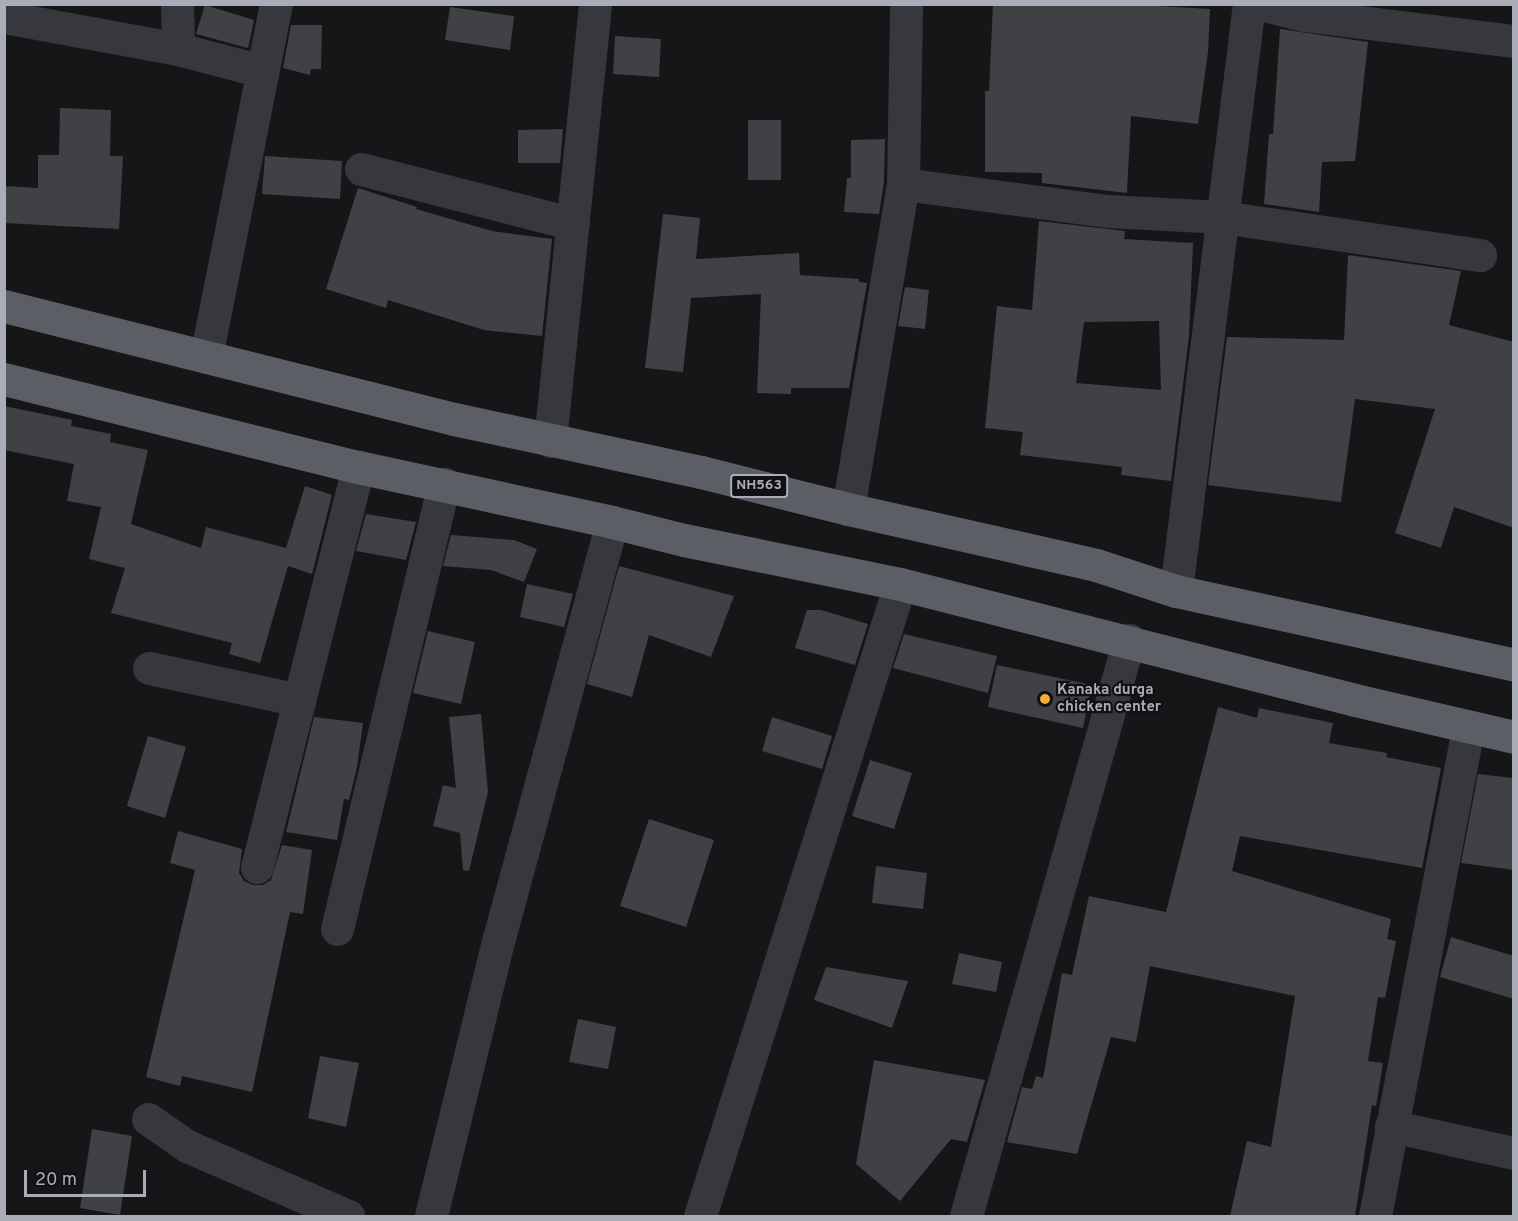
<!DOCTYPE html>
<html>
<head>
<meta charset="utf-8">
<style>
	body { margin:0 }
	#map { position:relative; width:1518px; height:1221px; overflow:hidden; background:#161618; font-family:Overpass,sans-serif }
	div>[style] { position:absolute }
	.building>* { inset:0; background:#404145 }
	.minor>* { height:33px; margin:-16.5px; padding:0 16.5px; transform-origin:16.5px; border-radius:16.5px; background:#37383d }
	.trunk>* { height:33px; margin:-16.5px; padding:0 16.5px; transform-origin:16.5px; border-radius:16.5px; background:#5b5e65 }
	.dots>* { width:16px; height:16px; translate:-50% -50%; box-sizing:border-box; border:3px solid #111113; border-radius:50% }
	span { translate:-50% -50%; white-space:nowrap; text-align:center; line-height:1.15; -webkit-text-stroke:4.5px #111113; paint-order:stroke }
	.shield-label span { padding:2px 4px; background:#111113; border:2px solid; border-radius:4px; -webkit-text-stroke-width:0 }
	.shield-label { font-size:14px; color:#a8adb8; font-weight:700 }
	.poi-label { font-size:15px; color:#a8adb8; font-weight:700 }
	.left { translate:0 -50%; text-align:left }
	.frame { position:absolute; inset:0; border:6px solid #a8adb8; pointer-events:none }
	.scale { position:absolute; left:24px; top:1170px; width:122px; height:27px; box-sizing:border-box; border:3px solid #a8adb8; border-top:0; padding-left:8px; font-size:18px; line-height:21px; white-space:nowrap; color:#a8adb8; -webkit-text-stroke:4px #111113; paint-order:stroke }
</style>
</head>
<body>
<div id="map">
	<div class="building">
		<i style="clip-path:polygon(993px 4px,1123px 4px,1210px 9px,1208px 52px,1198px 124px,1131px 116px,1127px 193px,1042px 183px,1042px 173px,985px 172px,985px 91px,989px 91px)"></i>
		<i style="clip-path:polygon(205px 5px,254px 20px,248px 48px,196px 34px)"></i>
		<i style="clip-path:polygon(450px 7px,514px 16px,510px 50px,445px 40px)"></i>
		<i style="clip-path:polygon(291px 25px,322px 25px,321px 69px,311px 69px,310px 75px,283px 68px)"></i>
		<i style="clip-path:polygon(1280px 29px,1368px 42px,1355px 161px,1322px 162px,1319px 212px,1264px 204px,1269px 134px,1273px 134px)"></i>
		<i style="clip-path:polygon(615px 36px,661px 39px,659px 77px,613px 74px)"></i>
		<i style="clip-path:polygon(60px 108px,111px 110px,110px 156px,123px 156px,119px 229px,4px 223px,4px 186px,38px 188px,38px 155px,59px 155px)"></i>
		<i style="clip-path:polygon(748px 120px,781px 120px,781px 180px,748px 180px)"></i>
		<i style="clip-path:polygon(563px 129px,560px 163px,518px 163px,518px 130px)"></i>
		<i style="clip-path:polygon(885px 139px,884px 182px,879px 214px,844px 212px,847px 178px,851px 178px,851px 140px)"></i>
		<i style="clip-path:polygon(265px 156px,342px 161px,340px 199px,262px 194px)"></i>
		<i style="clip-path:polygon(358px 188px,417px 207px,416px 209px,492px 231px,552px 239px,542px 336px,484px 330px,388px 300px,386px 308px,326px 289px)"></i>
		<i style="clip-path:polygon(663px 214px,700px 218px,696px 259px,799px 253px,800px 275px,859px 279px,859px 282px,867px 283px,849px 388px,791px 388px,791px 394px,757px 393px,761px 294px,691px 298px,683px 372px,645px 368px)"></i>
		<i style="clip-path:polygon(evenodd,1039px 221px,1125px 231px,1124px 239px,1193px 243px,1189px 336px,1171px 481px,1121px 475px,1122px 467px,1020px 455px,1023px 432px,985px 428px,997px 306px,1032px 310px,1039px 221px,1159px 321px,1161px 390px,1076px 383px,1084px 322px,1159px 321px)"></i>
		<i style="clip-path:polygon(1348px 255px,1461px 271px,1449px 325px,1514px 342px,1514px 528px,1454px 507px,1441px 548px,1395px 533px,1435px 409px,1355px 399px,1341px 502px,1208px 485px,1227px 337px,1344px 340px)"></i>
		<i style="clip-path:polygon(905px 287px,929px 290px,925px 329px,898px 326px)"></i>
		<i style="clip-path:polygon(4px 406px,72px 420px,71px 426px,111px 434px,110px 442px,148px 450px,131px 524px,201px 548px,206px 527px,286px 548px,305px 486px,332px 495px,312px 574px,288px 566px,260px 663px,229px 654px,232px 643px,111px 613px,125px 568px,89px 559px,101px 507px,67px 501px,74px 464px,4px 450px)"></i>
		<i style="clip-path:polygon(366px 514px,416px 522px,406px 560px,356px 551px)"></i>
		<i style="clip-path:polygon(451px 535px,514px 540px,537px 549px,524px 582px,491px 570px,443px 566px)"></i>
		<i style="clip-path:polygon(619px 566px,734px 596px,711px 657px,649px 635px,632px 697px,587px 684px)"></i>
		<i style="clip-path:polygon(527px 584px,573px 594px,564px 627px,520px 617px)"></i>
		<i style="clip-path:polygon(807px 610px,821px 610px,868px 624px,855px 665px,795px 648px)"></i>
		<i style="clip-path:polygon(428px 631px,475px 642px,461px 704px,413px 693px)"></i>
		<i style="clip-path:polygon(904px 634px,997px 656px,988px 693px,893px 668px)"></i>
		<i style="clip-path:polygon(997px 665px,1092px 685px,1083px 728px,988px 707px)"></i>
		<i style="clip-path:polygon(1218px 707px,1257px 718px,1259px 708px,1333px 723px,1329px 743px,1387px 753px,1386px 757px,1441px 768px,1422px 868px,1240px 836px,1232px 871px,1391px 919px,1387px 939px,1396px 941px,1385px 998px,1378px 997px,1368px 1061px,1383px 1063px,1376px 1106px,1372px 1105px,1355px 1216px,1230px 1216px,1247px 1141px,1271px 1147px,1295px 996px,1150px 966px,1136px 1042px,1111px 1037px,1077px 1154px,1007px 1142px,1022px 1087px,1032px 1089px,1036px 1076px,1043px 1078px,1062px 973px,1072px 975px,1089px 896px,1166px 912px)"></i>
		<i style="clip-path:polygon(481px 714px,488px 792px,469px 871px,463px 870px,460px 833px,433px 826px,443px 785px,456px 788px,449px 717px)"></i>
		<i style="clip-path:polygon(314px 717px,363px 723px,357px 767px,349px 800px,344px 799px,337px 840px,286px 832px)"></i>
		<i style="clip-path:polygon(772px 717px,832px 736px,822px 769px,762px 751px)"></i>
		<i style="clip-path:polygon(148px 736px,186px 747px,165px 818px,127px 806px)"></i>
		<i style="clip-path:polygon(870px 760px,912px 773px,894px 829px,852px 816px)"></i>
		<i style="clip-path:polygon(1478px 774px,1514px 778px,1514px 870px,1461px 863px)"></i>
		<i style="clip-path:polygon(649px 819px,714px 840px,686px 927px,620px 906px)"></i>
		<i style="clip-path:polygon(178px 831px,242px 849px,239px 873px,244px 881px,253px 885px,263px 885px,271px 880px,282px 845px,312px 850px,303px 914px,290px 912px,252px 1092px,182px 1076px,180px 1086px,146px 1077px,195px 870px,170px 863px)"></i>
		<i style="clip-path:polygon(876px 866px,927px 873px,923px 909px,872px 903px)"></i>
		<i style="clip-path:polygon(1451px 937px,1514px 956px,1514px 999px,1440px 977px)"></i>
		<i style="clip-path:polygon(959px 953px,1002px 962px,996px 992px,952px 984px)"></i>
		<i style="clip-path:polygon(826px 967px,908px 981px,892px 1028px,814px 1000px)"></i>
		<i style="clip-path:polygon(578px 1019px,616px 1027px,608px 1069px,569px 1062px)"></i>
		<i style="clip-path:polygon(320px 1056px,359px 1063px,346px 1127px,308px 1118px)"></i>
		<i style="clip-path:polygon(874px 1060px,985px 1080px,967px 1142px,951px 1139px,900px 1201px,856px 1164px)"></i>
		<i style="clip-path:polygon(92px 1129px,132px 1136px,120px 1215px,80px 1208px)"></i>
	</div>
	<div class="minor">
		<i style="left:177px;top:4px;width:45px;rotate:88.7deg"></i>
		<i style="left:1260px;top:4px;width:45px;rotate:14deg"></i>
		<i style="left:1304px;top:15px;width:212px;rotate:7.1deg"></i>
		<i style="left:4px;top:17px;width:177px;rotate:10.4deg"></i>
		<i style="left:178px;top:49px;width:87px;rotate:14.7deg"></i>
		<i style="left:361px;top:169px;width:219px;rotate:14.5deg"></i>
		<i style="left:903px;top:184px;width:207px;rotate:7.5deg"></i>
		<i style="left:1108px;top:211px;width:114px;rotate:3deg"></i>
		<i style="left:1222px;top:217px;width:261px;rotate:8.4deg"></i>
		<i style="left:206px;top:357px;width:360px;rotate:-78.8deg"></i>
		<i style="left:550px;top:441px;width:439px;rotate:-84.1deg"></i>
		<i style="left:848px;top:509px;width:330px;rotate:-80.4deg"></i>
		<i style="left:903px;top:184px;width:180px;rotate:-89deg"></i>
		<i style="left:1176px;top:591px;width:592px;rotate:-82.91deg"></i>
		<i style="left:149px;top:668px;width:154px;rotate:12deg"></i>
		<i style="left:257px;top:867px;width:413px;rotate:-75.8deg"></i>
		<i style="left:337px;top:929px;width:458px;rotate:-76.5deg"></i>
		<i style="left:148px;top:1119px;width:47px;rotate:34.7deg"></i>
		<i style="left:187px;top:1146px;width:176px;rotate:23.5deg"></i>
		<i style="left:1391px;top:1126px;width:126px;rotate:12.4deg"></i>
		<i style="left:431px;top:1216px;width:286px;rotate:-76.3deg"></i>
		<i style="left:499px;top:938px;width:431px;rotate:-74.8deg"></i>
		<i style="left:700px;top:1216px;width:663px;rotate:-72.44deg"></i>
		<i style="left:966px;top:1216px;width:599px;rotate:-74.2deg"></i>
		<i style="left:1375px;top:1216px;width:498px;rotate:-79.2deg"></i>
	</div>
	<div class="trunk">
		<i style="left:4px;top:306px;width:464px;rotate:14.1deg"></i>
		<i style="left:454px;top:419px;width:253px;rotate:12.1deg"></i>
		<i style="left:701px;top:472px;width:152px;rotate:14.1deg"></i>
		<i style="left:848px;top:509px;width:254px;rotate:12.7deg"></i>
		<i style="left:1096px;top:565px;width:84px;rotate:18deg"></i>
		<i style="left:1176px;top:591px;width:346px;rotate:12.3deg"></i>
		<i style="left:4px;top:379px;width:365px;rotate:14deg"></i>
		<i style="left:358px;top:467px;width:260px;rotate:12.2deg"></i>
		<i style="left:612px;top:522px;width:74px;rotate:14deg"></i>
		<i style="left:684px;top:540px;width:220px;rotate:11.5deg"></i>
		<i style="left:900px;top:584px;width:470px;rotate:14.3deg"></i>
		<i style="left:1355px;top:700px;width:163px;rotate:13.1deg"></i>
	</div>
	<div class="dots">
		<i style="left:1045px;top:699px;background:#f2b134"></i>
	</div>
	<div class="shield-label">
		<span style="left:759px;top:486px">NH563</span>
	</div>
	<div class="poi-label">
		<span class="left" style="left:1057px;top:699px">Kanaka durga<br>chicken center</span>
	</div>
	<div class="frame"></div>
	<div class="scale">20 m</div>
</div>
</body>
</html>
